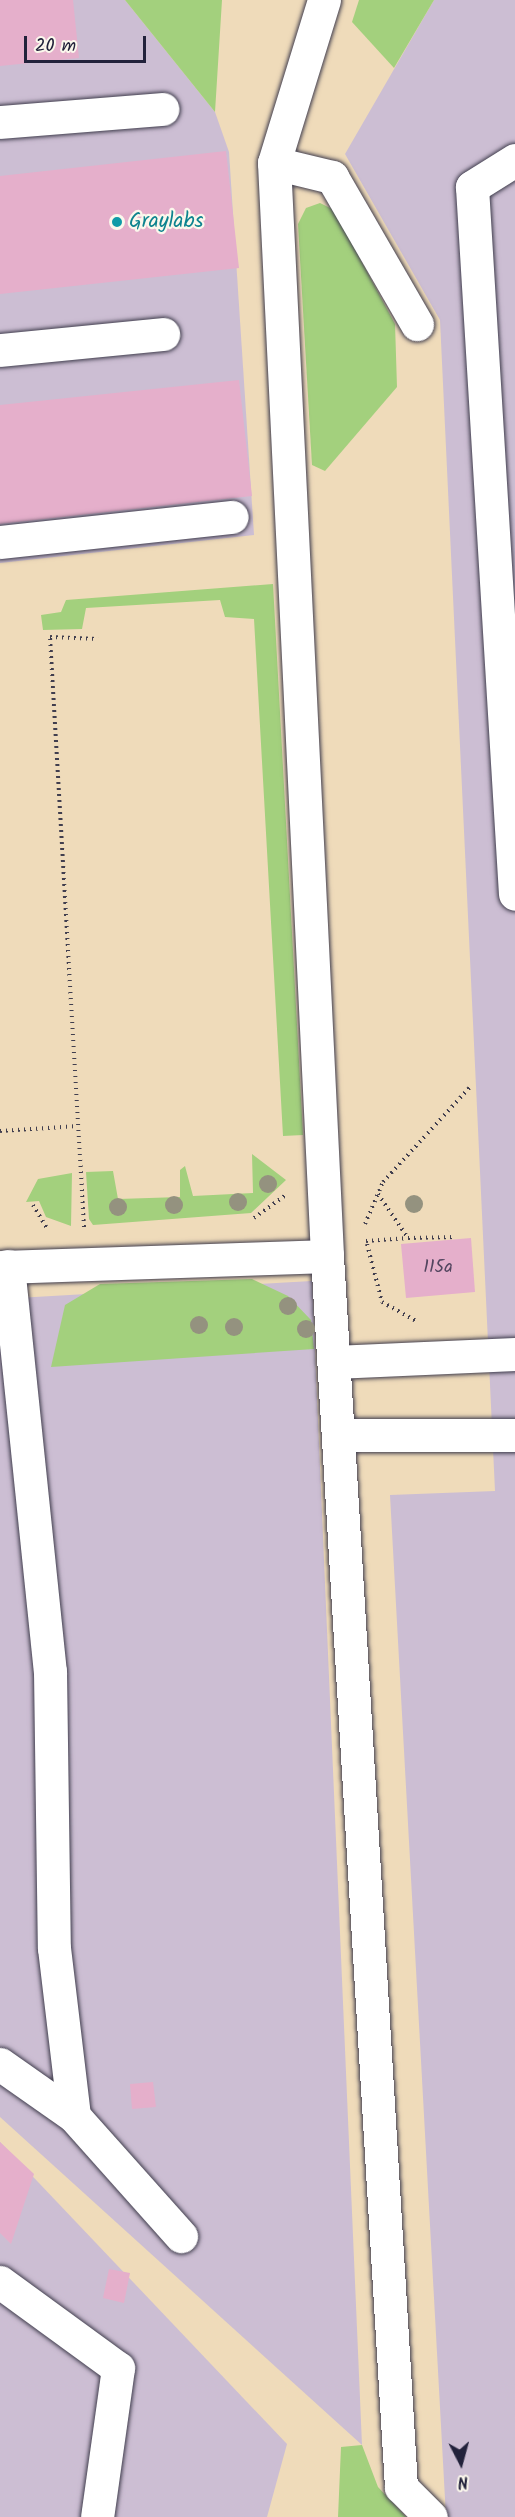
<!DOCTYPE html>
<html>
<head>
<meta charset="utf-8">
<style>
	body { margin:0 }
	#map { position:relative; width:515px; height:2517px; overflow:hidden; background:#efdbba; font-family:Kalam,sans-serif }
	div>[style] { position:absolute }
	.industrial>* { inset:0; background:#ccbed3 }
	.green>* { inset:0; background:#a3d07d }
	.building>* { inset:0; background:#e5afcb }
	.path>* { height:4px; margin-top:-2px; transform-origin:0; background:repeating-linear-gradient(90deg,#413e4e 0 1.5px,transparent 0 6px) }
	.roads { filter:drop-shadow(0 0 2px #413e4e) drop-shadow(0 0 2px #413e4e) }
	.minor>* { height:33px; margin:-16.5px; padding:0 16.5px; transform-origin:16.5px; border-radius:16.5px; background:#fff }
	.trees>* { width:18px; height:18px; margin:-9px; border-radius:50%; background:#94927f }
	.dots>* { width:16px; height:16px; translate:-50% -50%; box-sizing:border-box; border:3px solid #fbf7ec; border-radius:50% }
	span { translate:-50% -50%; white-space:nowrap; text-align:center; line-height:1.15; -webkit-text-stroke:4.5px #fbf7ec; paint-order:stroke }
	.number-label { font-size:18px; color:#53455f }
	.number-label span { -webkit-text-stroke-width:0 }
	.culture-label { font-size:21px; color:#0d838f }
	.left { translate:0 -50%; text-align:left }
	.north { position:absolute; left:431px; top:2433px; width:60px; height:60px; -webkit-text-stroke:4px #fbf7ec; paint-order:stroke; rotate:174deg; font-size:16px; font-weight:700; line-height:24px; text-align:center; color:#22223b }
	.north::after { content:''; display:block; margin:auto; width:21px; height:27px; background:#22223b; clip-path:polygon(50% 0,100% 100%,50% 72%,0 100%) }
	.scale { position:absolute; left:24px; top:36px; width:122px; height:27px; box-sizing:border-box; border:3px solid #22223b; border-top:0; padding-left:8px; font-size:18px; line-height:21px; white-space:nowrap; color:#22223b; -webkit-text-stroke:4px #fbf7ec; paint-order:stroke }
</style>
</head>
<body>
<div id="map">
	<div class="industrial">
		<i style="clip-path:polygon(0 0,125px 0,215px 112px,229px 152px,254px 535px,0 563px)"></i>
		<i style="clip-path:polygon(434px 0,515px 0,515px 2517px,446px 2517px,390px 1495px,495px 1491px,440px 320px,345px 154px)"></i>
		<i style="clip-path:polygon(312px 1281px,362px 2445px,0 2117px,0 1299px)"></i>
		<i style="clip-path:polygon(0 2142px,287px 2444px,267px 2517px,0 2517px)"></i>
	</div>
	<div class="green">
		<i style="clip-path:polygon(125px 0,222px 0,215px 112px)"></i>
		<i style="clip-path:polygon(359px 0,434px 0,394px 68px,352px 22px)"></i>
		<i style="clip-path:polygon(320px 203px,334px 210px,395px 324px,397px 387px,325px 471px,312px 465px,298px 224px,306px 208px)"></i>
		<i style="clip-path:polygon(273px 584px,303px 1135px,283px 1136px,254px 619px,225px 617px,220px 600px,86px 608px,82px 629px,43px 630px,41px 615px,61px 612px,66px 600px)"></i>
		<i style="clip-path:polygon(252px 1154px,286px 1180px,251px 1213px,93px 1225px,89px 1219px,86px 1172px,113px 1171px,118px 1199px,180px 1197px,180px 1170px,185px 1166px,193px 1196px,253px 1193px)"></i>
		<i style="clip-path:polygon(72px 1173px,71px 1226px,46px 1217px,39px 1201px,26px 1202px,38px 1179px)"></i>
		<i style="clip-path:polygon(252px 1279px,288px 1296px,311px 1320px,314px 1349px,51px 1367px,65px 1305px,100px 1284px)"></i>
		<i style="clip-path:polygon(362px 2445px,378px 2487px,406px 2517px,338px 2517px,341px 2447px)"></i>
	</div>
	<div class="building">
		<i style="clip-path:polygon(0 0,73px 0,79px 58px,0 66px)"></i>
		<i style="clip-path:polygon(226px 151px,239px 268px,0 294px,0 176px)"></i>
		<i style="clip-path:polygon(239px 380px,252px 496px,0 524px,0 405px)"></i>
		<i style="clip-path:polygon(471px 1238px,475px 1292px,406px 1298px,401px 1244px)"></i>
		<i style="clip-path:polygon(153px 2082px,156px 2107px,132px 2109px,130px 2084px)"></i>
		<i style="clip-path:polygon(0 2142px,34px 2174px,11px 2244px,0 2233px)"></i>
		<i style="clip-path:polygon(109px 2269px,130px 2273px,124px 2303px,103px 2298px)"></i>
	</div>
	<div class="path">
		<i style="left:0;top:1131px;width:78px;rotate:-3.7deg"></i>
		<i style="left:378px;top:1194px;width:53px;rotate:55.7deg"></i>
		<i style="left:408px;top:1238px;width:48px;rotate:-1.2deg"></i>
		<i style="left:33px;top:1205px;width:26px;rotate:59deg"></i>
		<i style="left:254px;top:1218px;width:39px;rotate:-36deg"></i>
		<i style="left:365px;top:1224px;width:46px;rotate:-66.8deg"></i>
		<i style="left:383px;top:1182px;width:130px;rotate:-47.5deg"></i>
		<i style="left:84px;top:1227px;width:591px;rotate:-93.3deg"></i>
		<i style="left:50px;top:637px;width:48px;rotate:2.4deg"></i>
		<i style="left:366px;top:1241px;width:42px;rotate:-4.1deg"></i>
		<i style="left:367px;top:1244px;width:60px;rotate:75.5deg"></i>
		<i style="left:382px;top:1302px;width:38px;rotate:29deg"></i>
	</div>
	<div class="roads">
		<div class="minor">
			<i style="left:324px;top:0;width:170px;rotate:107.1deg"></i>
			<i style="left:274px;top:163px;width:1094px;rotate:87.22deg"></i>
			<i style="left:327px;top:1256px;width:1233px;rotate:86.56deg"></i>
			<i style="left:401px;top:2487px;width:42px;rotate:45deg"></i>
			<i style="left:0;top:122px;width:163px;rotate:-4.6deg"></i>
			<i style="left:515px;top:160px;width:51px;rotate:147.9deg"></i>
			<i style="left:472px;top:187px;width:708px;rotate:86.52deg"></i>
			<i style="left:274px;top:163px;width:60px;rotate:13.6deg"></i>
			<i style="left:332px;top:177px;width:170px;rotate:60deg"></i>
			<i style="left:0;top:350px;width:164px;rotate:-5.6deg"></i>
			<i style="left:0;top:542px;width:233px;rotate:-6.2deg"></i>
			<i style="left:8px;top:1266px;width:407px;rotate:84.1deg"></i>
			<i style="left:50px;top:1671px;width:277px;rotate:89.2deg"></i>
			<i style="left:54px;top:1948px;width:169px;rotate:83.2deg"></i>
			<i style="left:74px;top:2116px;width:161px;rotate:48.3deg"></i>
			<i style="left:0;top:1267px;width:327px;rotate:-1.9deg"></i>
			<i style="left:334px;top:1362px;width:181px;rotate:-2.5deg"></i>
			<i style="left:338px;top:1435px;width:177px"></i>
			<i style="left:0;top:2064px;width:90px;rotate:35.1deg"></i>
			<i style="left:0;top:2282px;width:146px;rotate:36.1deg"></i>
			<i style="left:118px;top:2368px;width:150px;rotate:98deg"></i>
		</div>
	</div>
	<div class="trees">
		<i style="left:268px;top:1184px"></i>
		<i style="left:238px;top:1202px"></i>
		<i style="left:414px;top:1204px"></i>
		<i style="left:174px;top:1205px"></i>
		<i style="left:118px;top:1207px"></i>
		<i style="left:288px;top:1306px"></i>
		<i style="left:199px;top:1325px"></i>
		<i style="left:234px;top:1327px"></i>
		<i style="left:306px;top:1329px"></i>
	</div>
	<div class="dots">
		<i style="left:117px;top:222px;background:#0f9aa8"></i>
	</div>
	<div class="number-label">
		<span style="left:438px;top:1268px">115a</span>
	</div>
	<div class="culture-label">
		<span class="left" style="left:129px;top:222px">Graylabs</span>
	</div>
	<div class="north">N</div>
	<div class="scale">20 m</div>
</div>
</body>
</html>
